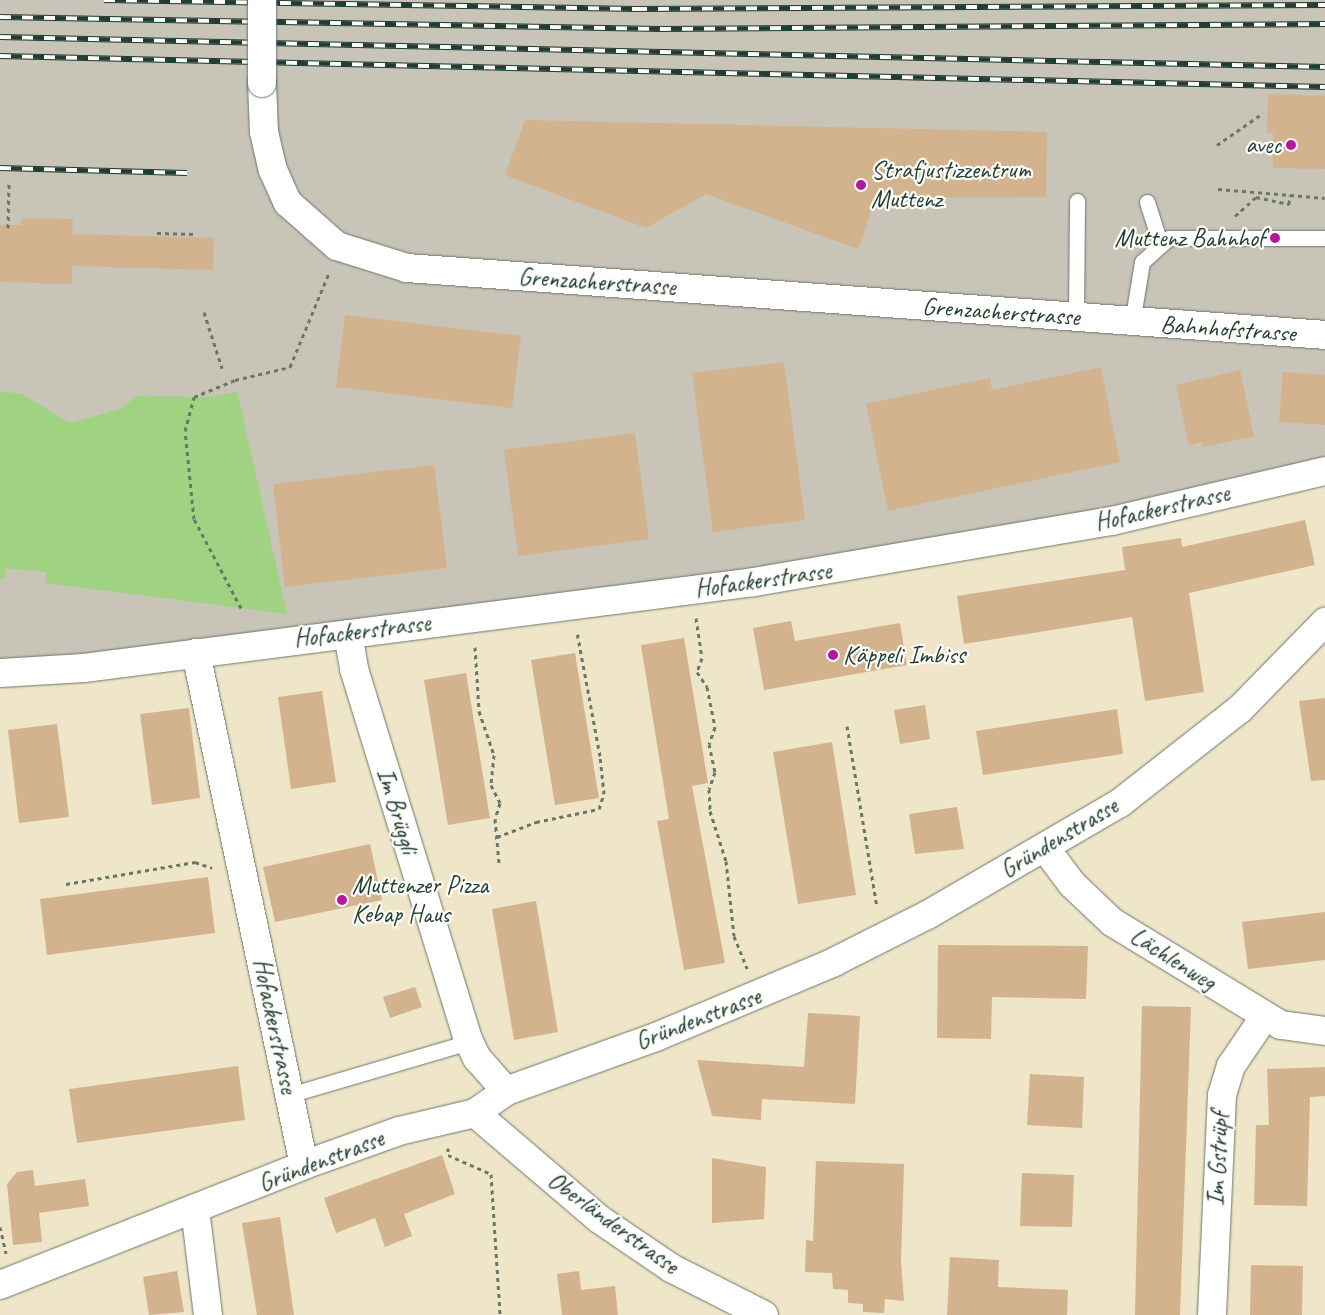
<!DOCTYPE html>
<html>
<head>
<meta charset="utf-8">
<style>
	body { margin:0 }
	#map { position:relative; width:1325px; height:1315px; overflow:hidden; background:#efe5c8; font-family:Caveat,sans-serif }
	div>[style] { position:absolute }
	.industrial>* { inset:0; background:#c8c4b8 }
	.green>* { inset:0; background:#9fd281 }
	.building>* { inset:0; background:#d2b38d }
	.path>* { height:3px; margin-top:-1.5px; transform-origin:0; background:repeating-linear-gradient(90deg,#687868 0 4px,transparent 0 8px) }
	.roads { filter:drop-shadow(0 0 1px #687868) drop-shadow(0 0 1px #687868) }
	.service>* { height:15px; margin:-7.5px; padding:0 7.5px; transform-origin:7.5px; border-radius:7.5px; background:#fff }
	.minor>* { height:28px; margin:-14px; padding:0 14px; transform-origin:14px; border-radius:14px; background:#fff }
	.tertiary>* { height:28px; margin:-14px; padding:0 14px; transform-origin:14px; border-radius:14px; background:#fff }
	.rail>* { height:5.5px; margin-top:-2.75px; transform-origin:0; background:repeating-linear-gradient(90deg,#fdfcf7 0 11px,#1f3d34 0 22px); box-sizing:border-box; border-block:1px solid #1f3d34 }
	.bridges { filter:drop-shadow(0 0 1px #687868) drop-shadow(0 0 1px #687868) }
	.tertiary-bridge>* { height:28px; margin:-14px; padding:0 14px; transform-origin:14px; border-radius:14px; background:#fff }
	.dots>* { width:14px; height:14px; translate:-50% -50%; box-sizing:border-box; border:2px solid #fdfcf7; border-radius:50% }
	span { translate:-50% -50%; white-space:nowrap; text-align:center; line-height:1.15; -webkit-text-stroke:4.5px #fdfcf7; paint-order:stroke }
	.poi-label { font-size:25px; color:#1f3d34 }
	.right { translate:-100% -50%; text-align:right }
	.left { translate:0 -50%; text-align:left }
	.street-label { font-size:25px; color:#1f3d34 }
</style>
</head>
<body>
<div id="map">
	<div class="industrial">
		<i style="clip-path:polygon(0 0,1325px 0,1325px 471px,1112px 521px,0 673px)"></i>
	</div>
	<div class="green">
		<i style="clip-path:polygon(0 391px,22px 394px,69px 423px,121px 409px,136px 396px,213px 397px,237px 391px,287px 614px,45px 583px,46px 572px,6px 568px,4px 579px,0 578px)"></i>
	</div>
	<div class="building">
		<i style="clip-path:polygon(1268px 94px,1325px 96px,1325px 169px,1273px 168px,1273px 133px,1267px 133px)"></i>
		<i style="clip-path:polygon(525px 120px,1047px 132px,1046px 197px,876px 198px,858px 249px,706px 194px,646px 228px,505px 175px)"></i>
		<i style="clip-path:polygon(22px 218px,73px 219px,72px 234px,214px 238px,213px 270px,72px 266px,72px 284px,0 282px,0 225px,22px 225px)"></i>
		<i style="clip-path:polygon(345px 315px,521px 336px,512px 408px,336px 387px)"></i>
		<i style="clip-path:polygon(784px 362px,805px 520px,713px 532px,692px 373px)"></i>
		<i style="clip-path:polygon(1101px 367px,1120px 462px,888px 511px,866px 404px,990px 378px,992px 390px)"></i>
		<i style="clip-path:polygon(1240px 370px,1254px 436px,1204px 447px,1202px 442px,1189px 445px,1176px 385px)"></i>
		<i style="clip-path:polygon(1283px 372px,1325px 375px,1325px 425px,1279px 422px)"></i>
		<i style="clip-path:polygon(635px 433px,649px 539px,518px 556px,504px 450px)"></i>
		<i style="clip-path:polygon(434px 465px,447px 568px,285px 587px,273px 484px)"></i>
		<i style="clip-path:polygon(1305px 520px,1315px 565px,1189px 593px,1204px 692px,1145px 701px,1132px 617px,964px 644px,957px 596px,1125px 570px,1122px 547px,1181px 538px,1182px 547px)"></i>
		<i style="clip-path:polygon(791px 621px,795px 641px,900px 623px,907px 665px,764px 690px,753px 628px)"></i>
		<i style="clip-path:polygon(684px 638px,708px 783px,692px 786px,725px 963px,684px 970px,657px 821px,669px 819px,641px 645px)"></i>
		<i style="clip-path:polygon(575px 653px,599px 798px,555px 805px,531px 660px)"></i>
		<i style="clip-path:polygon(466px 673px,490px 818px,448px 825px,424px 680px)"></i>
		<i style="clip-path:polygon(322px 691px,336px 782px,291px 789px,278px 697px)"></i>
		<i style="clip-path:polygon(1325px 698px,1325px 780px,1311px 781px,1299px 701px)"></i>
		<i style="clip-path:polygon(925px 705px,930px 739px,900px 744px,894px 710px)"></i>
		<i style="clip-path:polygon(189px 708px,200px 798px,152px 805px,140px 714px)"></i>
		<i style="clip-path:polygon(1117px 709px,1123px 754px,983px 775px,976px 731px)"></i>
		<i style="clip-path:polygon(57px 724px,69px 817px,19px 823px,8px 730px)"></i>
		<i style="clip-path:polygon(832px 742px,856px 895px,798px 904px,773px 752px)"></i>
		<i style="clip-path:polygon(957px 807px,964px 849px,915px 854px,909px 814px)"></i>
		<i style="clip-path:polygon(370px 844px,382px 900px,275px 922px,263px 867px)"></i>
		<i style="clip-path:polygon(208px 877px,215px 933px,47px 955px,40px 899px)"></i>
		<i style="clip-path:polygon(536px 901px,558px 1032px,514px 1040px,492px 909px)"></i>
		<i style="clip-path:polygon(1325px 912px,1325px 960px,1248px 969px,1242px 922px)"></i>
		<i style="clip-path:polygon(938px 945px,1088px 946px,1086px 999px,992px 997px,991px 1039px,937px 1038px)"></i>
		<i style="clip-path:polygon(415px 987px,422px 1007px,390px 1018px,383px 997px)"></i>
		<i style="clip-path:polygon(1142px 1006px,1191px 1007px,1180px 1315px,1135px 1315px)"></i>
		<i style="clip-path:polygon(808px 1013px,860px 1016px,855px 1104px,762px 1099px,761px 1120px,712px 1116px,697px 1060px,804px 1067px)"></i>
		<i style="clip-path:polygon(238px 1066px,245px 1120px,77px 1143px,69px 1089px)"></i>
		<i style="clip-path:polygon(1325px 1067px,1325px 1096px,1310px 1097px,1307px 1206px,1254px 1205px,1256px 1125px,1269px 1125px,1267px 1069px)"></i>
		<i style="clip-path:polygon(1030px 1074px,1084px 1077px,1082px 1128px,1027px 1125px)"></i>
		<i style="clip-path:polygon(442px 1155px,455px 1194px,404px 1214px,412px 1236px,385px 1247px,375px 1218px,336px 1233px,324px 1198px)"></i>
		<i style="clip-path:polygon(712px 1158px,766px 1167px,764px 1219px,712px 1223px)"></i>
		<i style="clip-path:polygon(816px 1161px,904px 1164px,901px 1261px,904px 1301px,885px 1299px,884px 1313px,863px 1312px,863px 1304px,848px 1303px,848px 1290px,833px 1289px,832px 1273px,805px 1272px,806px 1240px,813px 1241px)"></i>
		<i style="clip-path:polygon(33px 1170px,35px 1186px,85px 1179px,89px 1206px,39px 1213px,42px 1242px,13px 1245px,7px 1184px,17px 1172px)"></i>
		<i style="clip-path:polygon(1022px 1173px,1074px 1175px,1072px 1227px,1020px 1226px)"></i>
		<i style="clip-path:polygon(280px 1217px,294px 1315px,257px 1315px,242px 1223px)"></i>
		<i style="clip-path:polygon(950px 1257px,999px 1260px,998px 1287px,1068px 1290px,1067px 1315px,947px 1315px)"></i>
		<i style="clip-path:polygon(1251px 1265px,1303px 1266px,1302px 1315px,1250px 1315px)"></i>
		<i style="clip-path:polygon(177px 1271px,184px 1312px,149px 1315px,143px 1277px)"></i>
		<i style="clip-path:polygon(579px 1271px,581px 1290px,615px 1286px,618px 1315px,562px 1315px,557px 1274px)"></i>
	</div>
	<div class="path">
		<i style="left:1217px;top:145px;width:56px;rotate:-34.8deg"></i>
		<i style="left:1218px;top:189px;width:107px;rotate:4.8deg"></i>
		<i style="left:1235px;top:216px;width:28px;rotate:-42deg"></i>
		<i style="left:1256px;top:197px;width:34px;rotate:12deg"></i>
		<i style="left:1289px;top:204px;width:9px;rotate:-84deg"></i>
		<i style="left:8px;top:228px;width:45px;rotate:-88.7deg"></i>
		<i style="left:157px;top:233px;width:40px;rotate:1.4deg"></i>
		<i style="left:204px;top:312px;width:59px;rotate:72.2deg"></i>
		<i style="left:241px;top:608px;width:101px;rotate:-117.8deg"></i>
		<i style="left:194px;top:519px;width:88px;rotate:-95.8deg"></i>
		<i style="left:185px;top:431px;width:35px;rotate:-75deg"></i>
		<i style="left:194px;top:397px;width:44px;rotate:-22.5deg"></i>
		<i style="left:235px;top:380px;width:57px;rotate:-13.3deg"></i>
		<i style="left:290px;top:367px;width:102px;rotate:-67.5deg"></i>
		<i style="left:696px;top:618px;width:40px;rotate:81.5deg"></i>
		<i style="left:702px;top:658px;width:15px;rotate:110deg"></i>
		<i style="left:697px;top:672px;width:18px;rotate:56deg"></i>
		<i style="left:707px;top:687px;width:41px;rotate:78.7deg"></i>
		<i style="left:715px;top:727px;width:18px;rotate:109deg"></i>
		<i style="left:709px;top:744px;width:29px;rotate:78deg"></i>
		<i style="left:715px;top:772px;width:18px;rotate:109deg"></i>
		<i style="left:709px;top:789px;width:22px;rotate:87deg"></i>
		<i style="left:710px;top:811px;width:52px;rotate:72.3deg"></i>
		<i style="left:726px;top:861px;width:75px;rotate:83.9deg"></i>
		<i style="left:734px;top:936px;width:35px;rotate:68deg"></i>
		<i style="left:475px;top:647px;width:64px;rotate:86.4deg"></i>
		<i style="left:479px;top:711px;width:46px;rotate:71.2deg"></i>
		<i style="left:494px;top:755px;width:30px;rotate:96deg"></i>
		<i style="left:491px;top:785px;width:20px;rotate:63deg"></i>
		<i style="left:500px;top:803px;width:17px;rotate:107deg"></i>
		<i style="left:495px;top:819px;width:44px;rotate:84.8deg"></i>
		<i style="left:847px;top:726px;width:184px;rotate:80.6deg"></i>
		<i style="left:497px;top:837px;width:42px;rotate:-21deg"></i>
		<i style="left:536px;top:822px;width:64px;rotate:-11.7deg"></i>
		<i style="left:599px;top:809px;width:16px;rotate:-72deg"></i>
		<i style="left:604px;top:794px;width:38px;rotate:-96deg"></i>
		<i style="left:600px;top:756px;width:126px;rotate:-100.5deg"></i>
		<i style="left:66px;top:884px;width:131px;rotate:-9.7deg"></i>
		<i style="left:195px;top:862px;width:18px;rotate:19deg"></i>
		<i style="left:448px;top:1148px;width:7px;rotate:90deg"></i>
		<i style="left:448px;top:1155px;width:47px;rotate:23.8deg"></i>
		<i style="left:491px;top:1174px;width:141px;rotate:86.3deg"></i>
		<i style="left:0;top:1227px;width:27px;rotate:77deg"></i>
	</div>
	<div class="roads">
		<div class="service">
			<i style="left:1147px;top:202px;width:43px;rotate:72.4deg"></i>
			<i style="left:1076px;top:318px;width:117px;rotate:-89.5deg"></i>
			<i style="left:1132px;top:323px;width:62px;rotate:-80.7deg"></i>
			<i style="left:1142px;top:262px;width:36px;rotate:-42deg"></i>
			<i style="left:1169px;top:238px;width:156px"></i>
			<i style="left:289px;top:1095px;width:188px;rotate:-16.4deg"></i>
		</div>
		<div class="minor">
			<i style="left:348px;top:634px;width:36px;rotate:80deg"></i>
			<i style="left:354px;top:669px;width:385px;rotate:72.9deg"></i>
			<i style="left:467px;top:1037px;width:23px;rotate:65deg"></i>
			<i style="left:477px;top:1058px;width:44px;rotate:48.7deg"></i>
			<i style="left:196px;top:653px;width:523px;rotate:78.09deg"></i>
			<i style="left:1045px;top:848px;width:45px;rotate:53.1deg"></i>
			<i style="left:1072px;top:884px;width:55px;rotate:43.5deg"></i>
			<i style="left:1112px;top:922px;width:198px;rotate:31.4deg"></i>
			<i style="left:1281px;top:1025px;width:44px;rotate:7.8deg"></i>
			<i style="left:475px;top:1113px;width:163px;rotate:40.5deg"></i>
			<i style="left:599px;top:1219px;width:87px;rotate:34.2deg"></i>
			<i style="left:671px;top:1268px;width:104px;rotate:26.8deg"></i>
			<i style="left:195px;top:1209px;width:107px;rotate:83deg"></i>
			<i style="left:0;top:1285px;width:327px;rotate:-21.5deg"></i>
			<i style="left:304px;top:1165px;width:101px;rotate:-19.7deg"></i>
			<i style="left:399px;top:1131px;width:78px;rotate:-13.3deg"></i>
			<i style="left:475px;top:1113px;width:38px;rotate:-35deg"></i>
			<i style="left:506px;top:1091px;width:159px;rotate:-19.8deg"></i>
			<i style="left:656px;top:1037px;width:193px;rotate:-22.8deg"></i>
			<i style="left:834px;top:962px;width:106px;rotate:-26.8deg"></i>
			<i style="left:929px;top:914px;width:221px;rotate:-30.2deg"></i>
			<i style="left:1120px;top:803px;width:152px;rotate:-38.1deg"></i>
			<i style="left:1240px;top:709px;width:122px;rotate:-45.7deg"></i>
			<i style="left:1212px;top:1315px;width:220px;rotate:-87.4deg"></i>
			<i style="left:1222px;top:1095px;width:30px;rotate:-73deg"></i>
			<i style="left:1231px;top:1066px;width:60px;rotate:-55.8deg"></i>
		</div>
		<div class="tertiary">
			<i style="left:262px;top:83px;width:49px;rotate:87.7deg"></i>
			<i style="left:264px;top:132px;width:39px;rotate:77deg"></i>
			<i style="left:273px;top:170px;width:36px;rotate:66deg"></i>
			<i style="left:288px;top:203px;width:65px;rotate:41.3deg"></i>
			<i style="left:337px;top:246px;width:73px;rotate:17.4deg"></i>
			<i style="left:407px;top:268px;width:920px;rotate:4.17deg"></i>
			<i style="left:0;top:673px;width:84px;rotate:-3.4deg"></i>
			<i style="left:84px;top:668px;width:675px;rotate:-7.31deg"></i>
			<i style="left:754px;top:582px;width:363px;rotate:-9.7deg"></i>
			<i style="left:1112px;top:521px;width:219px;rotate:-13.2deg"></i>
		</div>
	</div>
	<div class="rail">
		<i style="left:104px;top:0;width:532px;rotate:0.97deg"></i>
		<i style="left:636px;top:9px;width:689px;rotate:-0.33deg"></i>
		<i style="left:0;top:17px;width:660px;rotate:1.04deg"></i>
		<i style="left:660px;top:29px;width:665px;rotate:-0.43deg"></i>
		<i style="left:0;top:37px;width:1325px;rotate:1.3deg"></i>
		<i style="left:0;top:56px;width:1325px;rotate:1.34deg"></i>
		<i style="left:0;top:168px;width:187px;rotate:1.5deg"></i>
	</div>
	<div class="bridges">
		<div class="tertiary-bridge">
			<i style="left:262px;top:83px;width:83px;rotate:-90deg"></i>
		</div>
	</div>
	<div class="dots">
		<i style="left:1291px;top:145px;background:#b5179e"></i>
		<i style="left:861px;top:185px;background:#b5179e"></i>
		<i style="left:1275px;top:238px;background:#b5179e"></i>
		<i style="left:833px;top:655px;background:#b5179e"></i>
		<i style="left:342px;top:900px;background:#b5179e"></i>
	</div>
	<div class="poi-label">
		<span class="right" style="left:1281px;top:145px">avec</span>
		<span class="left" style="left:871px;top:185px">Strafjustizzentrum<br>Muttenz</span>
		<span class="right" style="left:1265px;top:238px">Muttenz Bahnhof</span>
		<span class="left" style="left:843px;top:655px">Käppeli Imbiss</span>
		<span class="left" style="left:352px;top:900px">Muttenzer Pizza<br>Kebap Haus</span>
	</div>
	<div class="street-label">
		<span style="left:597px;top:282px;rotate:4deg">Grenzacherstrasse</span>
		<span style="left:1001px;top:312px;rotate:4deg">Grenzacherstrasse</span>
		<span style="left:1228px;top:329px;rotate:4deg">Bahnhofstrasse</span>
		<span style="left:1162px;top:508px;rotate:-13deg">Hofackerstrasse</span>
		<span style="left:763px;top:580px;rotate:-8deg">Hofackerstrasse</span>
		<span style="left:362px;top:631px;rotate:-7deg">Hofackerstrasse</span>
		<span style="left:397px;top:811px;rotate:73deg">Im Brüggli</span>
		<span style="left:1059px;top:838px;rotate:-31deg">Gründenstrasse</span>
		<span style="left:1173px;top:959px;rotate:32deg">Lächlenweg</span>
		<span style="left:698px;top:1019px;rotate:-21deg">Gründenstrasse</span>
		<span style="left:275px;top:1026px;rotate:78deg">Hofackerstrasse</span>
		<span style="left:1218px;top:1159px;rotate:-87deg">Im Gstrüpf</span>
		<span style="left:321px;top:1161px;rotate:-21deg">Gründenstrasse</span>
		<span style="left:613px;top:1223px;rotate:36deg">Oberländerstrasse</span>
	</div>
</div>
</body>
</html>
